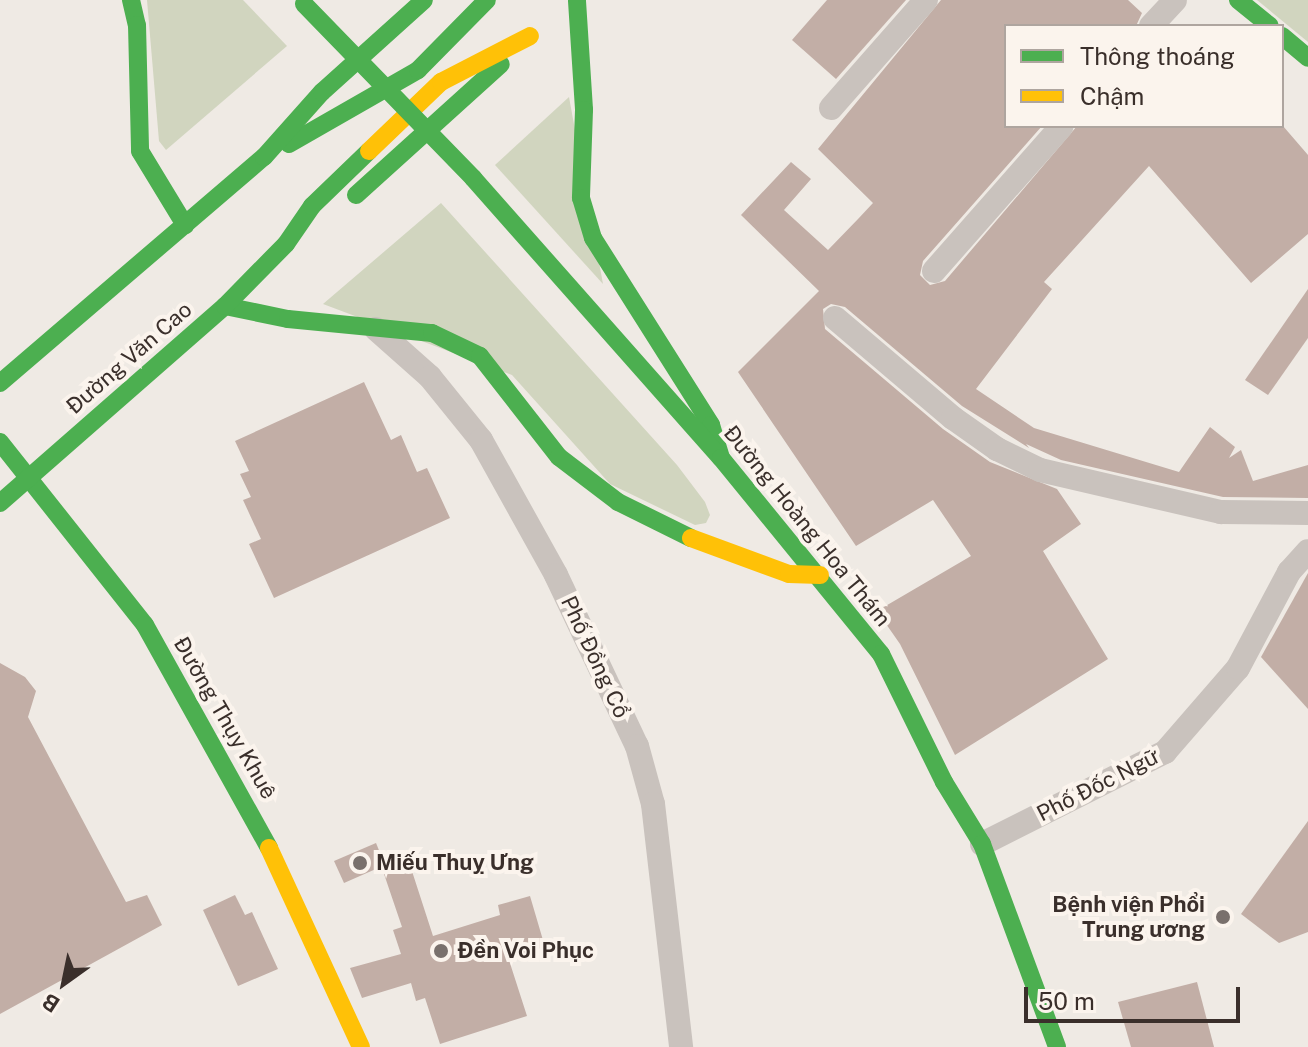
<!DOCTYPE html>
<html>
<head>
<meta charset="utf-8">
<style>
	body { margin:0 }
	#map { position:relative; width:1308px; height:1047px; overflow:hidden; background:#efeae4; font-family:"Public Sans",sans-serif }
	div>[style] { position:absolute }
	.green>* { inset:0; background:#d1d5bf }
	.building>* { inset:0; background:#c2aea6 }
	.street>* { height:24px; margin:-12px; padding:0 12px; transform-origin:12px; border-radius:12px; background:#c9c2bd }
	.fast>* { height:18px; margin:-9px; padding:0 9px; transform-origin:9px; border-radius:9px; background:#4caf50 }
	.slow>* { height:18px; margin:-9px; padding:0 9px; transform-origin:9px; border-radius:9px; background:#ffc107 }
	.fast-bridge>* { height:18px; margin:-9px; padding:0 9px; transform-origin:9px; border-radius:9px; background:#4caf50 }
	.dots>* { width:22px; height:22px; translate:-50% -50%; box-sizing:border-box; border:4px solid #fbf4ed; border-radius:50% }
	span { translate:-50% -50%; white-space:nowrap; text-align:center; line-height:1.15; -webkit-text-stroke:8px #fbf4ed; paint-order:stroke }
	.street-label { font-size:22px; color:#3a2f2b }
	.poi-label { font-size:22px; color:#3a2f2b; font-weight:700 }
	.left { translate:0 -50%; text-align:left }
	.right { translate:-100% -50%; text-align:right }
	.legend { position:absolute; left:1004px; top:24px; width:280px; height:104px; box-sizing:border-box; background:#fbf4ed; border:2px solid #aea59f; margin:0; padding:10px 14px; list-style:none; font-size:24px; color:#3a2f2b }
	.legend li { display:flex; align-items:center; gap:16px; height:40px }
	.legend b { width:40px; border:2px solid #aea59f }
	.north { position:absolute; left:24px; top:943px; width:80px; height:80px; -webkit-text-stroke:6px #fbf4ed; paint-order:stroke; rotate:213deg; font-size:22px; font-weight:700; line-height:32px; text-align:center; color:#3a2f2b }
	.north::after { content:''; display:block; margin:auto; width:28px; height:36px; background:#3a2f2b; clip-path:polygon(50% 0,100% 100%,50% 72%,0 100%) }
	.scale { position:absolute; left:1024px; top:987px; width:216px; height:36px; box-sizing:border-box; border:4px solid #3a2f2b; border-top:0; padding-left:10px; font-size:24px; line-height:28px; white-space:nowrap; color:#3a2f2b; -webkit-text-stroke:6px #fbf4ed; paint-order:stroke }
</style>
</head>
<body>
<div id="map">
	<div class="green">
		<i style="clip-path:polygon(147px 0,243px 0,287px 46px,166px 150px,159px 141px)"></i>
		<i style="clip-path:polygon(1257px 0,1308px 0,1308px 42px)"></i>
		<i style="clip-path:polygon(569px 97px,603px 284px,495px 165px)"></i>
		<i style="clip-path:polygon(441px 203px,677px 465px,705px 502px,710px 515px,706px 523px,695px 525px,610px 484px,512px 375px,323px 304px)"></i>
	</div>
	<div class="building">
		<i style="clip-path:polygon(827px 0,906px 0,836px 79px,792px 40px)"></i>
		<i style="clip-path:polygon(941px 0,1128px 0,1142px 13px,1136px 26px,1006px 26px,1006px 126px,1042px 126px,923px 261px,920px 275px,930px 285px,945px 281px,1077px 126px,1283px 126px,1308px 155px,1308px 234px,1251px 283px,1149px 166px,1044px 282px,1052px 289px,976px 389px,1034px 428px,1179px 472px,1210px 427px,1235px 447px,1229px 458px,1241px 450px,1253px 481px,1308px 465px,1308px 498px,1223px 497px,1061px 460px,1026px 444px,1029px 448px,962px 406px,845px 307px,831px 304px,823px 309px,825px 329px,943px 429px,990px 462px,1057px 489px,1081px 524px,1043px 551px,1108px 659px,955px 755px,900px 644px,877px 611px,971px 556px,933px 500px,856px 546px,738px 372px,819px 291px,741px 215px,791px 162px,811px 179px,784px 210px,828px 250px,858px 219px,873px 203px,818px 149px)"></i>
		<i style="clip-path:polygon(1308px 289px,1308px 338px,1268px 395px,1245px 380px)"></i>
		<i style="clip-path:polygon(364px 382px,391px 440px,401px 435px,417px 472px,427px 468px,450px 518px,274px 598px,249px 544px,261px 539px,243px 500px,251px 497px,240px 474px,249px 471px,235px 441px)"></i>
		<i style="clip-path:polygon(1308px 573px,1308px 709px,1261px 657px)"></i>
		<i style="clip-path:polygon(0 663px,25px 677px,36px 691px,28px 717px,126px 902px,147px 895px,162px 925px,0 1014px)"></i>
		<i style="clip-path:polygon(1308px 821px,1308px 932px,1279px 943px,1241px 914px)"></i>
		<i style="clip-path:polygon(376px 843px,385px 865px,344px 883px,334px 861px)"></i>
		<i style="clip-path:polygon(410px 865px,433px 936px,500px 915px,498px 905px,530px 896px,545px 947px,508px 957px,527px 1016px,440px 1044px,425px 998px,416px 1001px,411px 983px,362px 998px,350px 968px,401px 954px,393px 930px,402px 927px,384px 874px)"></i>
		<i style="clip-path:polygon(235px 895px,245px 915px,252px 912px,278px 969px,238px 986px,203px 910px)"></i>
		<i style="clip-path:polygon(1197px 982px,1214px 1047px,1131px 1047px,1118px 1002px)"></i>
	</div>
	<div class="street">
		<i style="left:1151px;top:26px;width:35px;rotate:-47deg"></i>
		<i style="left:831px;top:108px;width:144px;rotate:-48.7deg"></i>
		<i style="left:934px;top:271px;width:193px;rotate:-48.6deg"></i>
		<i style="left:835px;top:318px;width:155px;rotate:40.3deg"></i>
		<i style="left:953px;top:418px;width:54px;rotate:35.2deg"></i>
		<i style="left:997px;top:449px;width:48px;rotate:26deg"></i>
		<i style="left:1040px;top:470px;width:186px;rotate:13.1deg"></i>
		<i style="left:1221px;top:512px;width:87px;rotate:0.7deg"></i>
		<i style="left:376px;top:329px;width:72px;rotate:41.6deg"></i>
		<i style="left:430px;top:377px;width:81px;rotate:51deg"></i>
		<i style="left:481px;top:440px;width:154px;rotate:60.9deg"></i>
		<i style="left:556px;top:575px;width:189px;rotate:64.7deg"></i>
		<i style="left:637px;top:746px;width:60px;rotate:74.6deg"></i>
		<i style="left:653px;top:804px;width:245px;rotate:83.4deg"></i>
		<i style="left:982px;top:844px;width:205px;rotate:-26.7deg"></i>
		<i style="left:1165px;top:752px;width:111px;rotate:-49deg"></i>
		<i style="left:1238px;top:668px;width:109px;rotate:-62deg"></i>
		<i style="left:1289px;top:572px;width:28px;rotate:-48deg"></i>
	</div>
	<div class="fast">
		<i style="left:131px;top:0;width:26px;rotate:77deg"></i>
		<i style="left:137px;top:25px;width:126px;rotate:88.6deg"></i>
		<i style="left:140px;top:151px;width:87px;rotate:58.7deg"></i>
		<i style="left:1238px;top:0;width:41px;rotate:39.1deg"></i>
		<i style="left:577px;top:1px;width:109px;rotate:86.3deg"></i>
		<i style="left:584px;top:110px;width:88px;rotate:92deg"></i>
		<i style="left:581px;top:198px;width:42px;rotate:73.3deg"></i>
		<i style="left:593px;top:238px;width:221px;rotate:57.7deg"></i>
		<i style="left:711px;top:425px;width:34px;rotate:73deg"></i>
		<i style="left:1282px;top:36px;width:34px;rotate:40deg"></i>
		<i style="left:289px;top:144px;width:149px;rotate:-29.8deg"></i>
		<i style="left:418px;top:70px;width:98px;rotate:-45.4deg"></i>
		<i style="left:473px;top:178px;width:374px;rotate:48.5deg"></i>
		<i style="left:721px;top:458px;width:253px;rotate:50.8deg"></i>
		<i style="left:881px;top:654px;width:143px;rotate:63.8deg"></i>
		<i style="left:944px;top:782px;width:73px;rotate:58.5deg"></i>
		<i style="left:982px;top:844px;width:216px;rotate:69.7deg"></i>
		<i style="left:356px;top:195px;width:195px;rotate:-42.1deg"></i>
		<i style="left:225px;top:306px;width:64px;rotate:11.7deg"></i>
		<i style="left:288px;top:319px;width:145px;rotate:5.6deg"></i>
		<i style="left:432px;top:333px;width:53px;rotate:25.6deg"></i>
		<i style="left:480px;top:356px;width:128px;rotate:52deg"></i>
		<i style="left:559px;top:457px;width:74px;rotate:37.3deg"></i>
		<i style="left:618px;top:502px;width:81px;rotate:26.3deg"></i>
		<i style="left:0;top:383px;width:348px;rotate:-40.6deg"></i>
		<i style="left:264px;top:157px;width:87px;rotate:-48.3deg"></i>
		<i style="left:322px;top:92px;width:137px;rotate:-42deg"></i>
		<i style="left:0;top:442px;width:233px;rotate:51.6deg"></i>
		<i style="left:145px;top:625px;width:255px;rotate:60.9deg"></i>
		<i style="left:0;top:503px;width:299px;rotate:-41.2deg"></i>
		<i style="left:225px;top:306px;width:87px;rotate:-45.5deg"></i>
		<i style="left:286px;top:244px;width:46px;rotate:-55.6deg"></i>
		<i style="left:312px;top:206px;width:79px;rotate:-44deg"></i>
	</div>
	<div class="slow">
		<i style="left:369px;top:151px;width:100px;rotate:-43.8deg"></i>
		<i style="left:441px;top:82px;width:100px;rotate:-27.3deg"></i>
		<i style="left:691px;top:538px;width:104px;rotate:20.2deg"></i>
		<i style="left:789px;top:574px;width:31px;rotate:2deg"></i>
		<i style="left:269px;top:848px;width:219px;rotate:65.2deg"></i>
	</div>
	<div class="fast-bridge">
		<i style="left:304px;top:4px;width:243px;rotate:45.8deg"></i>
	</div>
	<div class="dots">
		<i style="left:360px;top:863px;background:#79706c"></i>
		<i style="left:1223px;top:917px;background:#79706c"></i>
		<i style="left:441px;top:951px;background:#79706c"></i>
	</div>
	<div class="street-label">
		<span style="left:129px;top:358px;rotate:-41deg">Đường Văn Cao</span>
		<span style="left:807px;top:526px;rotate:51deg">Đường Hoàng Hoa Thám</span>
		<span style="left:595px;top:657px;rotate:65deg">Phố Đồng Cổ</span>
		<span style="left:225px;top:718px;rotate:60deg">Đường Thụy Khuê</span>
		<span style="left:1098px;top:785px;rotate:-27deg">Phố Đốc Ngữ</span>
	</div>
	<div class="poi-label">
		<span class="left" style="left:376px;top:863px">Miếu Thuỵ Ưng</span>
		<span class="right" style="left:1205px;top:917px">Bệnh viện Phổi<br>Trung ương</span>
		<span class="left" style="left:457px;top:951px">Đền Voi Phục</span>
	</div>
	<ul class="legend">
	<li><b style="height:10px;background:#4caf50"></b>Thông thoáng</li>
	<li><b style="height:10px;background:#ffc107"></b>Chậm</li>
	</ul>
	<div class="north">B</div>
	<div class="scale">50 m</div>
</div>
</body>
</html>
